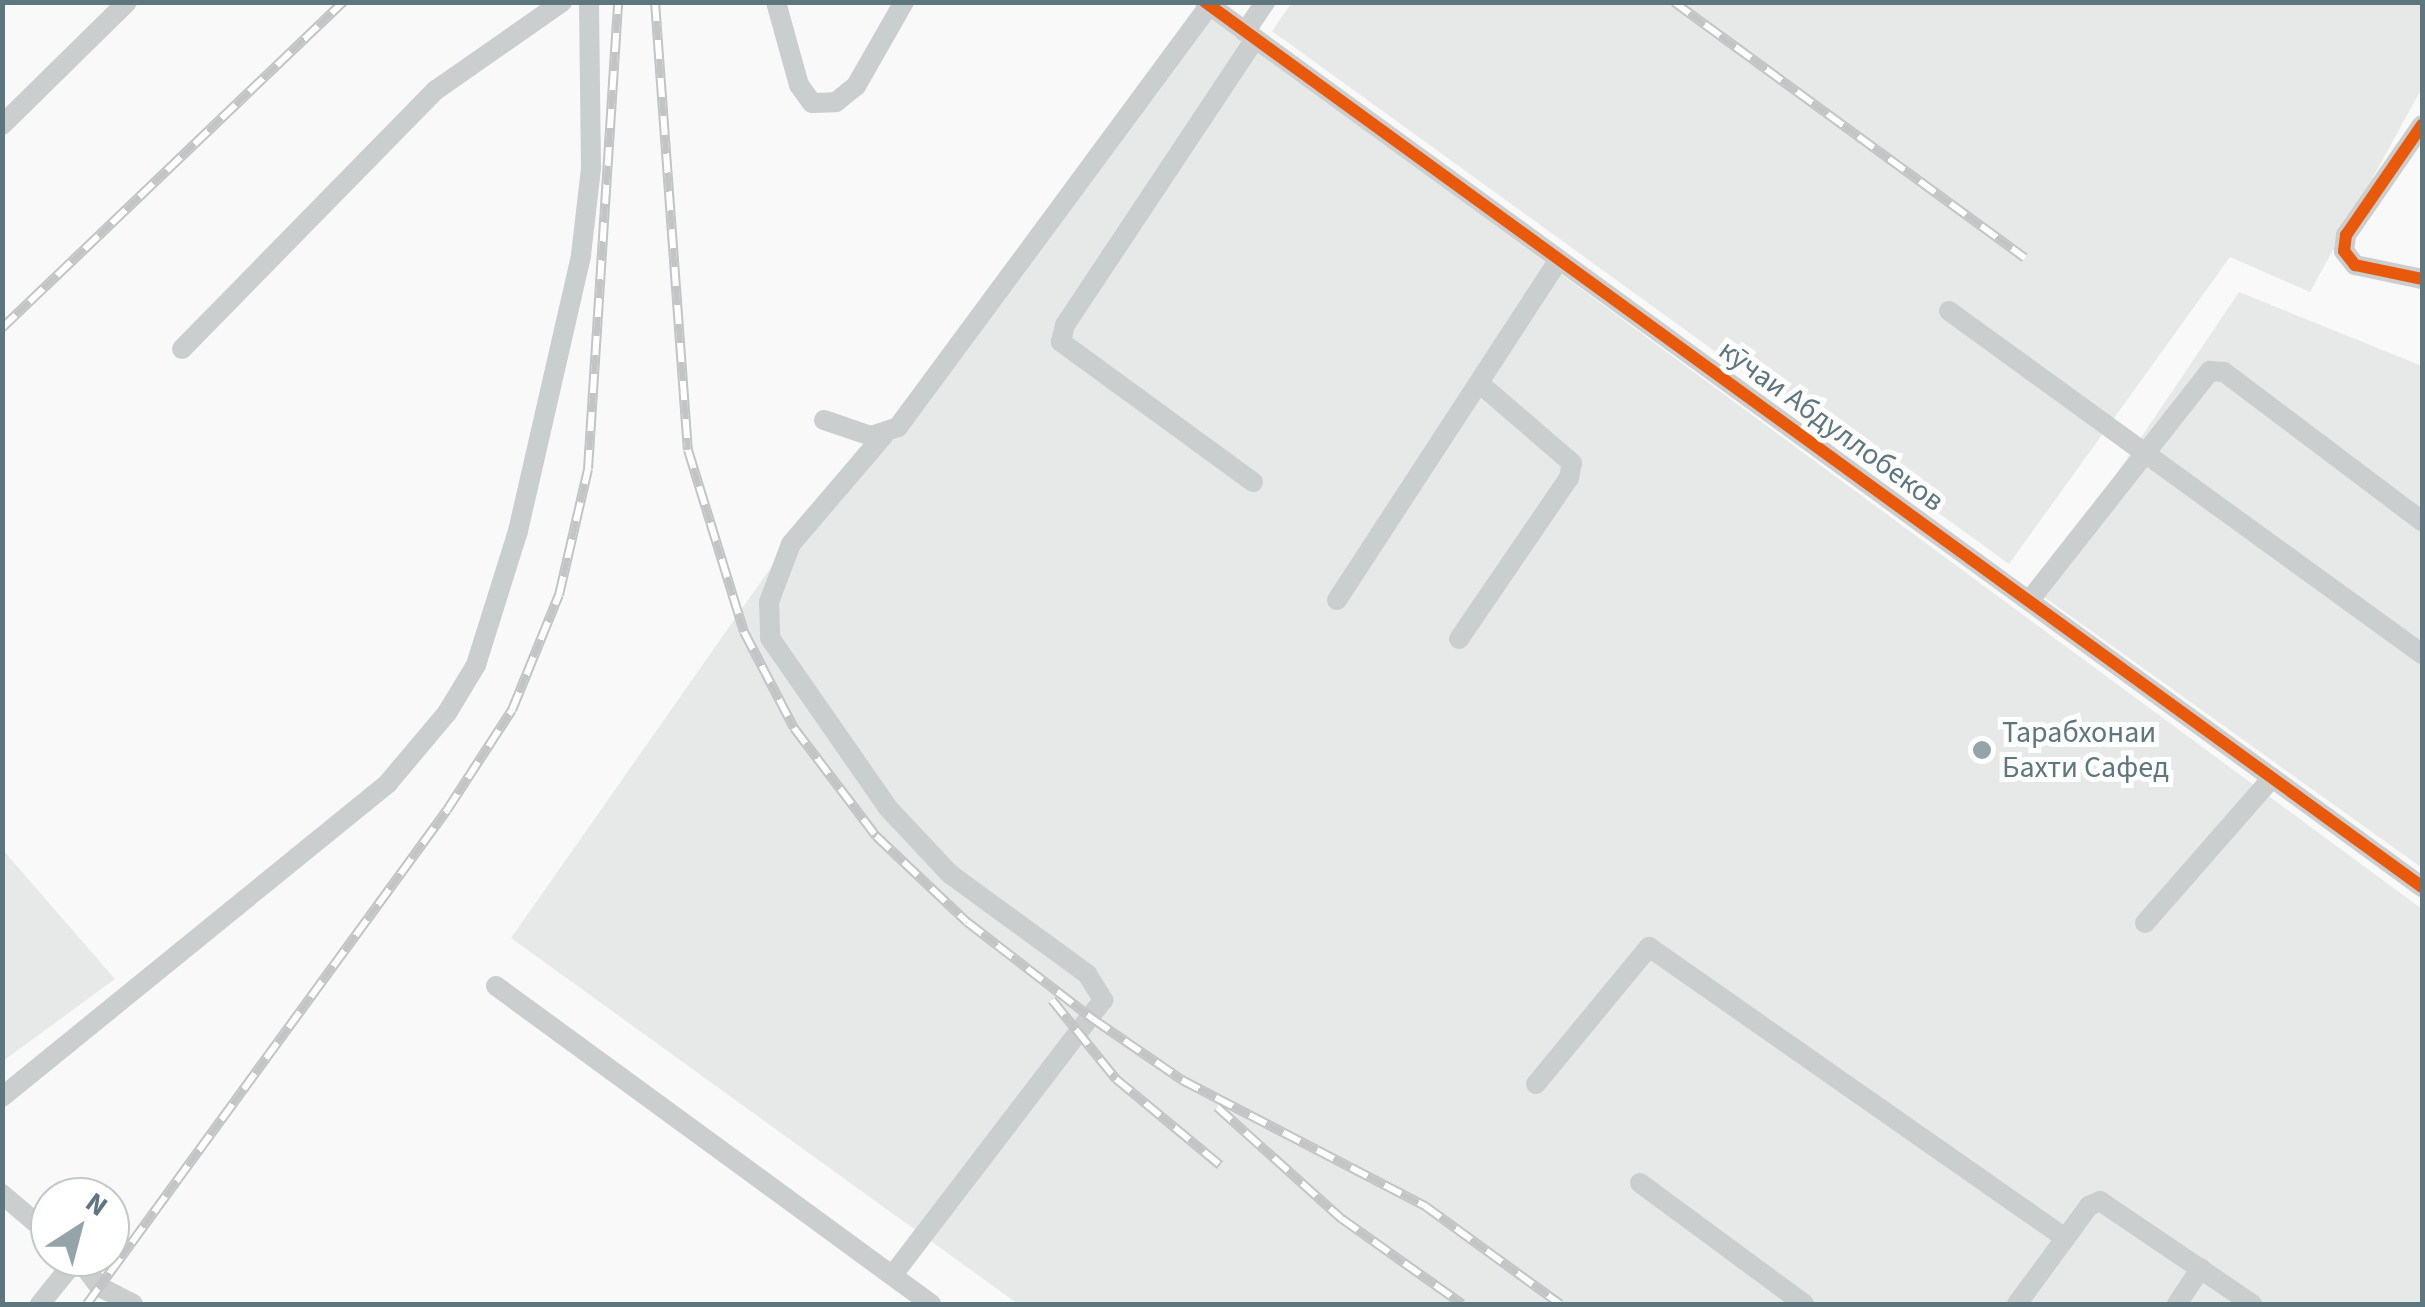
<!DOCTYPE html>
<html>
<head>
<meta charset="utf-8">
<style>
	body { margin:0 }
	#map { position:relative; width:2425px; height:1307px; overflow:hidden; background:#f9f9f9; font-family:"Source Sans 3",sans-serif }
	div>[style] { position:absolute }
	.built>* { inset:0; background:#e7e9e9 }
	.minor>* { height:20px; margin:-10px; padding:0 10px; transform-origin:10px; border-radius:10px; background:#cbcece }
	.rail>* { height:10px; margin-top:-5px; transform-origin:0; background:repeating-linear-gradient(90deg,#fff 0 19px,#c2c4c5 0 38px); box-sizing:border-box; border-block:2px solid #c2c4c5 }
	.cycleway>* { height:12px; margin:-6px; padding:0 6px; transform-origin:6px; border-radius:6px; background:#e8590c }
	.dots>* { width:28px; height:28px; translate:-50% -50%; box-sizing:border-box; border:5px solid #fff; border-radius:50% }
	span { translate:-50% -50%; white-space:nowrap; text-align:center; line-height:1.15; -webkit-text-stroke:10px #fff; paint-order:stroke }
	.street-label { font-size:30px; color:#5e767e }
	.poi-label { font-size:30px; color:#5e767e }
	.left { translate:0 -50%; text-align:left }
	.frame { position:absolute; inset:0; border:5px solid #5e767e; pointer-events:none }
	.north { position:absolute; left:30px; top:1177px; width:100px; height:100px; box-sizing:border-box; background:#fff; border:2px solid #bfc8cb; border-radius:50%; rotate:36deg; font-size:28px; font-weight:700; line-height:40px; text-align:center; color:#5e767e }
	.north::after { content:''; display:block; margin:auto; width:35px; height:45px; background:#94a4a9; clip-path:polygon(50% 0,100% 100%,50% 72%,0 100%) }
</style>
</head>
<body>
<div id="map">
	<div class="built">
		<i style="clip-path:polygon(1292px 2px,2422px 3px,2422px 88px,2310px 292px,2230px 257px,2009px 564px,1272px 31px)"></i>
		<i style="clip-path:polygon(1207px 13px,2422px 909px,2422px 1304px,1018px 1304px,511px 938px,814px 506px,886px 447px)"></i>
		<i style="clip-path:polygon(2239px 292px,2422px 366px,2422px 868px,2037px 592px)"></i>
		<i style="clip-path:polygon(2px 849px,115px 979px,3px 1061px,2px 1061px)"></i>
	</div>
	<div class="minor">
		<i style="left:776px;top:2px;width:86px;rotate:74.5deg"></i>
		<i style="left:799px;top:85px;width:22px;rotate:54deg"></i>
		<i style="left:812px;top:103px;width:24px;rotate:-2deg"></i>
		<i style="left:836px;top:102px;width:26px;rotate:-39deg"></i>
		<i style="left:856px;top:86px;width:97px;rotate:-60.3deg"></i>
		<i style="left:1205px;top:2px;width:1505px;rotate:36.02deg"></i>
		<i style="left:1245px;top:32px;width:36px;rotate:-56deg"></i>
		<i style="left:2px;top:125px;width:175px;rotate:-44.5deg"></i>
		<i style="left:2422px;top:125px;width:134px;rotate:124.6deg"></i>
		<i style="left:2346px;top:235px;width:16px;rotate:97deg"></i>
		<i style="left:2344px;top:251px;width:18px;rotate:52deg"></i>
		<i style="left:2355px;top:265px;width:68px;rotate:11.8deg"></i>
		<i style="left:1949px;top:311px;width:584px;rotate:35.95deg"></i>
		<i style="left:182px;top:349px;width:363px;rotate:-45.6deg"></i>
		<i style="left:436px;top:90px;width:154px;rotate:-34.9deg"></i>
		<i style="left:824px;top:420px;width:50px;rotate:18.8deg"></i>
		<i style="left:871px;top:436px;width:28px;rotate:-18deg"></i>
		<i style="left:898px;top:427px;width:523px;rotate:-53.55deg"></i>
		<i style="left:884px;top:435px;width:143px;rotate:130.5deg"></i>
		<i style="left:791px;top:544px;width:62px;rotate:110.8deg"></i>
		<i style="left:769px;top:602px;width:36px;rotate:88deg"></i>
		<i style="left:770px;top:638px;width:207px;rotate:55.2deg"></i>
		<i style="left:888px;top:808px;width:91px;rotate:46.8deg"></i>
		<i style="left:950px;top:874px;width:170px;rotate:36.1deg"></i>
		<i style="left:1087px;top:974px;width:31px;rotate:58deg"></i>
		<i style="left:1103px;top:1000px;width:347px;rotate:127.4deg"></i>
		<i style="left:1253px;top:482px;width:238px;rotate:-143.9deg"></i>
		<i style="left:1061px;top:342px;width:17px;rotate:-77deg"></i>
		<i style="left:1065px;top:325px;width:343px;rotate:-56.4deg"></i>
		<i style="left:1337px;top:600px;width:406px;rotate:-56.9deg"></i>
		<i style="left:2029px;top:601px;width:293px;rotate:-51.8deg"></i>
		<i style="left:2210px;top:371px;width:14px;rotate:4deg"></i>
		<i style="left:2224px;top:372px;width:248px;rotate:37deg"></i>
		<i style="left:1459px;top:639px;width:195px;rotate:-55.7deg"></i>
		<i style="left:1569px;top:478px;width:15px;rotate:-79deg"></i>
		<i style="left:1572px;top:463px;width:123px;rotate:-139.3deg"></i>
		<i style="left:2145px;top:923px;width:193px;rotate:-48.8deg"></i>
		<i style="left:496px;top:986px;width:539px;rotate:36.17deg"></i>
		<i style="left:1536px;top:1084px;width:178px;rotate:-50.5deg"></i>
		<i style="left:1649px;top:947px;width:508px;rotate:34.97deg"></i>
		<i style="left:2px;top:1097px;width:498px;rotate:-39.1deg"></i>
		<i style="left:388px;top:783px;width:92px;rotate:-49.9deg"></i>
		<i style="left:447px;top:713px;width:56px;rotate:-58.9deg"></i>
		<i style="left:476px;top:665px;width:140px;rotate:-72.6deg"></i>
		<i style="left:518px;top:531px;width:283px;rotate:-77.1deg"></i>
		<i style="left:581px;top:255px;width:88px;rotate:-83.4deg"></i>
		<i style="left:591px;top:168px;width:166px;rotate:-90.7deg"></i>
		<i style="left:1640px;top:1183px;width:204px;rotate:36.4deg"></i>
		<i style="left:2px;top:1194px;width:63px;rotate:40.5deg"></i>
		<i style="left:77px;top:1257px;width:38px;rotate:53deg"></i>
		<i style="left:100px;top:1287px;width:37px;rotate:27deg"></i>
		<i style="left:40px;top:1304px;width:60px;rotate:-51deg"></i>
		<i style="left:2017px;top:1304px;width:122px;rotate:-53.7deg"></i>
		<i style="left:2089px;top:1206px;width:12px;rotate:-24deg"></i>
		<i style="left:2100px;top:1201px;width:184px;rotate:34.1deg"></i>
		<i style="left:2177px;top:1304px;width:43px;rotate:-56.3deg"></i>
	</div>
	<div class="rail">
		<i style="left:655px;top:2px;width:449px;rotate:85.8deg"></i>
		<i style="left:688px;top:450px;width:190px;rotate:72.9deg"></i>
		<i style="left:744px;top:632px;width:108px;rotate:62.5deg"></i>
		<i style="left:794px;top:728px;width:136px;rotate:52.8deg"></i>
		<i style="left:876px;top:836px;width:125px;rotate:43.4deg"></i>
		<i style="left:967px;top:922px;width:159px;rotate:37.6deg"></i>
		<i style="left:1093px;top:1019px;width:108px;rotate:34.4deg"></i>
		<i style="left:1182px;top:1080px;width:274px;rotate:27.4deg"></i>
		<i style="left:1425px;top:1206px;width:167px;rotate:36deg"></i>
		<i style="left:1674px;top:2px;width:434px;rotate:36.1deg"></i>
		<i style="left:2px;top:328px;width:472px;rotate:-43.7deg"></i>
		<i style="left:1052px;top:1000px;width:102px;rotate:51deg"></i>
		<i style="left:1116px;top:1079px;width:135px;rotate:39.6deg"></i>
		<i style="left:1217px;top:1107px;width:168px;rotate:41.9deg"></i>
		<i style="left:1342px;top:1219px;width:147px;rotate:35.3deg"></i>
		<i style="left:87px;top:1304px;width:611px;rotate:-53.92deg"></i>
		<i style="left:447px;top:810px;width:119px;rotate:-57deg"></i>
		<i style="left:512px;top:710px;width:124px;rotate:-67.8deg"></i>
		<i style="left:559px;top:595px;width:129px;rotate:-77deg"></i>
		<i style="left:588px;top:469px;width:468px;rotate:-86.3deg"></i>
	</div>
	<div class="cycleway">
		<i style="left:1205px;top:2px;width:1505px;rotate:36.02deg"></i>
		<i style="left:2422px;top:125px;width:134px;rotate:124.6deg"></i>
		<i style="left:2346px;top:235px;width:16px;rotate:97deg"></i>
		<i style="left:2344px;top:251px;width:18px;rotate:52deg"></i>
		<i style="left:2355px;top:265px;width:68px;rotate:11.8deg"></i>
	</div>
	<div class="dots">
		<i style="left:1982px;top:750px;background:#94a4a9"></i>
	</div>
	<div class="street-label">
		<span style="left:1831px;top:426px;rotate:36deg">кӯчаи Абдуллобеков</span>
	</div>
	<div class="poi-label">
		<span class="left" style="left:2002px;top:750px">Тарабхонаи<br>Бахти Сафед</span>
	</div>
	<div class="frame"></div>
	<div class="north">N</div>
</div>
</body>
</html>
